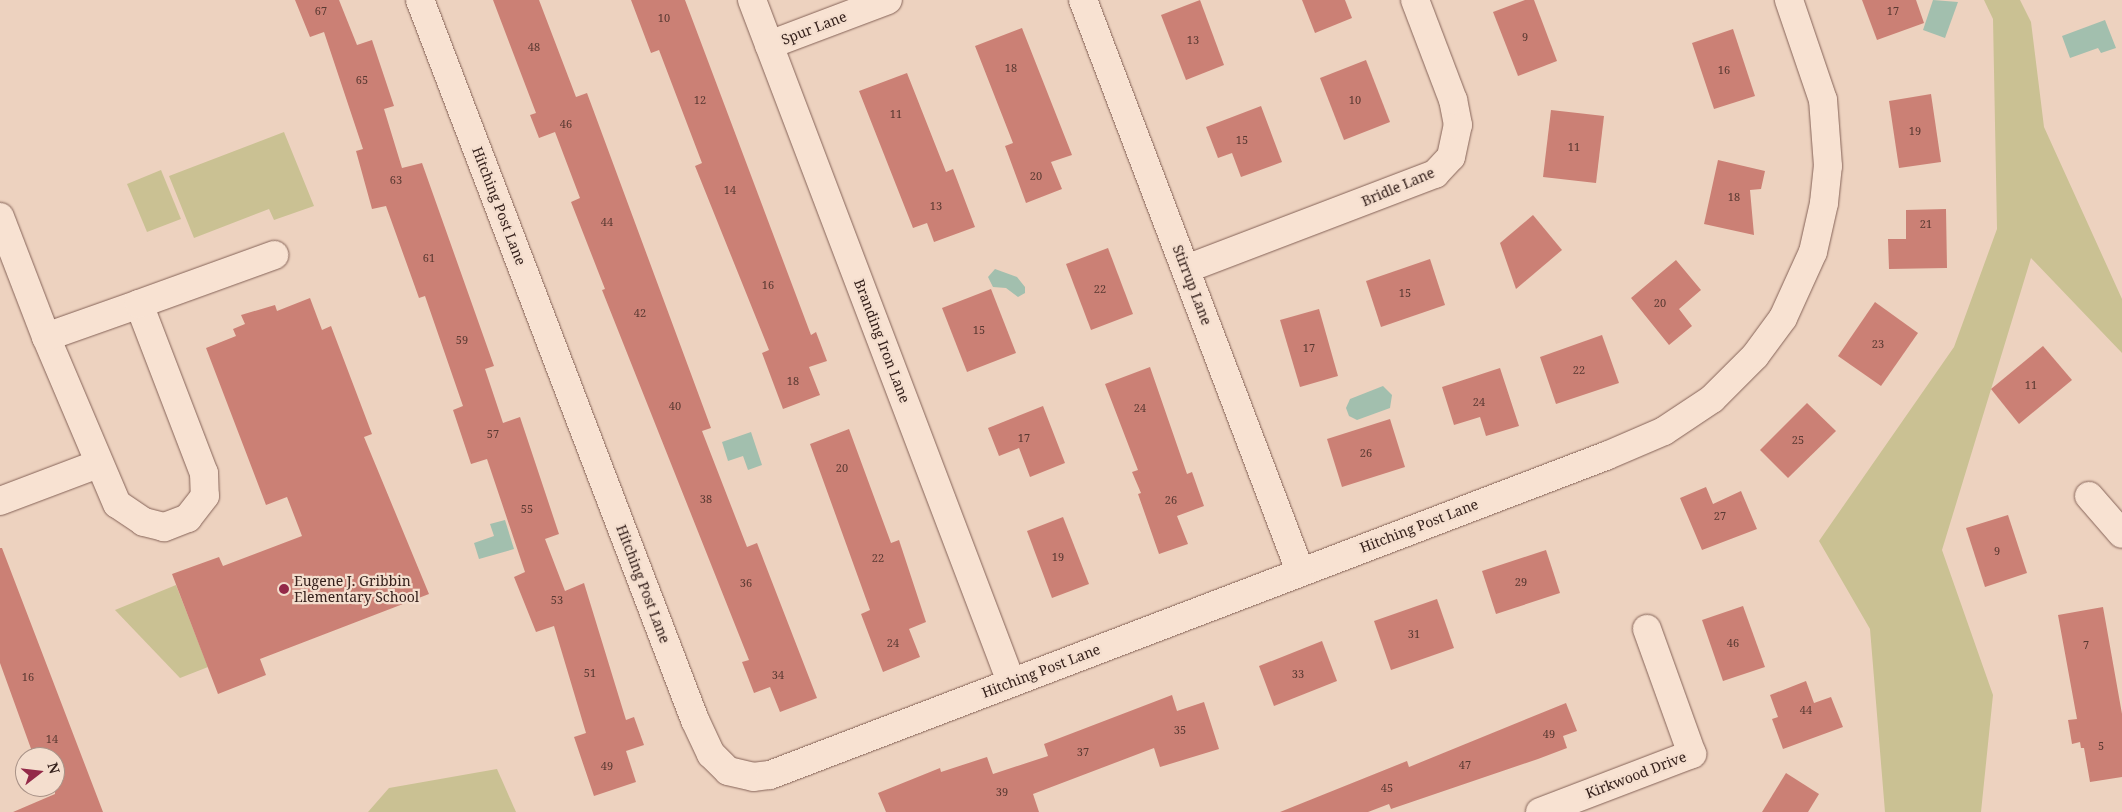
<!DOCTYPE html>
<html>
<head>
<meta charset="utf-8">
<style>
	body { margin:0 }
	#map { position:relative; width:2122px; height:812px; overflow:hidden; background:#edd2bf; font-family:"Noto Serif",serif }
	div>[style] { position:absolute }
	.green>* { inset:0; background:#cac193 }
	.water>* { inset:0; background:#a2bfae }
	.building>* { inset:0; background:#cb8075 }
	.roads { filter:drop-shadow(0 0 1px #856358) drop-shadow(0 0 1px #856358) }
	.minor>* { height:28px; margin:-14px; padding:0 14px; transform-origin:14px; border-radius:14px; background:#f8e2d2 }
	.dots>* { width:14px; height:14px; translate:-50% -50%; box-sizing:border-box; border:2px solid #f4dece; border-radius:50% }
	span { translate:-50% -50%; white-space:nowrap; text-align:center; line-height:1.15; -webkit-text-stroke:4.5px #f4dece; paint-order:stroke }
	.number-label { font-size:11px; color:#5a3932 }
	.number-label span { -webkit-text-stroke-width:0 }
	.street-label { font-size:14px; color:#35211c }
	.poi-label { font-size:14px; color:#35211c }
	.left { translate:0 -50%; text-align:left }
	.north { position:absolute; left:15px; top:747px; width:50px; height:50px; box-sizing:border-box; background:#f4dece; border:1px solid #a89287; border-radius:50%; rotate:74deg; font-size:14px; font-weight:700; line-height:20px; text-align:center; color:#35211c }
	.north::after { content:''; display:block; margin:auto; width:18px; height:22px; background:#932948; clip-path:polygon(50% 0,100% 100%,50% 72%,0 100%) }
</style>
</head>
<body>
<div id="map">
	<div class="green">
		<i style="clip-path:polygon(1984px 0,2020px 0,2031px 22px,2044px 127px,2122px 299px,2122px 353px,2031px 258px,1942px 550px,1993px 695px,1981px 812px,1885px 812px,1870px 629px,1819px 541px,1954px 347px,1997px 229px,1993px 19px)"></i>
		<i style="clip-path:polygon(284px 132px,314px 206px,274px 220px,269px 209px,194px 238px,169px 176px)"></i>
		<i style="clip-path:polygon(161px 170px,181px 219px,147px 232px,127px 184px)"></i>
		<i style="clip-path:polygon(176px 585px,208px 667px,180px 678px,115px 610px)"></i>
		<i style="clip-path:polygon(497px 769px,516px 812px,368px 812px,389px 788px)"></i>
	</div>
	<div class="water">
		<i style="clip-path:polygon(1933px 0,1958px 2px,1945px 38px,1923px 30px)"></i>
		<i style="clip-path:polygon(2105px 20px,2116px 48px,2101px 53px,2098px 48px,2070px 58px,2062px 36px)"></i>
		<i style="clip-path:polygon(995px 269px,1017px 277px,1025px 287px,1025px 293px,1018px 297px,1006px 288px,993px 287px,988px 277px)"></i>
		<i style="clip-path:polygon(1383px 386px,1392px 395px,1390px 408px,1357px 420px,1349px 416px,1346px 408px,1350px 399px)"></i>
		<i style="clip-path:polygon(751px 432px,762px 465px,748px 470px,743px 456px,728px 461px,722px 442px)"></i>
		<i style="clip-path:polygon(505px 520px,514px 549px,479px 559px,474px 543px,494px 536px,490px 524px)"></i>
	</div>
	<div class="building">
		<i style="clip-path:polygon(295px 0,339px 0,357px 45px,372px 40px,394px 106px,384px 109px,402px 168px,422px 163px,494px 366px,485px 369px,503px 423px,520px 417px,559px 534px,545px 539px,565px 591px,584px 583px,626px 720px,634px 717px,644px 745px,626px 751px,636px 782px,594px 796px,574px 737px,586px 733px,554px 626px,536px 632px,514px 577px,525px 572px,487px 459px,471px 464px,453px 410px,463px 406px,425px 296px,419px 298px,386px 206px,372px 209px,356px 151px,363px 149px,324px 32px,310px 37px)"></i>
		<i style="clip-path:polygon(493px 0,539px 0,576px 97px,587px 93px,711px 428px,702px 431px,747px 547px,757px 543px,817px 698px,780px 712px,770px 687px,754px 693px,742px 662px,749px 660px,602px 290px,605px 289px,571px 202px,580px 198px,555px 132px,539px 138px,530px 115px,536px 113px)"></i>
		<i style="clip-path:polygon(631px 0,685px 0,811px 335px,816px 332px,827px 361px,809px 367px,820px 395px,783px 409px,762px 353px,769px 350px,695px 166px,702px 163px,659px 50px,651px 53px)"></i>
		<i style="clip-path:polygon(1200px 0,1224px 65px,1186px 80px,1161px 15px)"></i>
		<i style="clip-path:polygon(1302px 0,1345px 0,1352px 18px,1315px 33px)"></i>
		<i style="clip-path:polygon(1525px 0,1534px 0,1557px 61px,1518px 76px,1493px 12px)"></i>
		<i style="clip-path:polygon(1862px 0,1916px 0,1924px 23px,1877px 40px)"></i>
		<i style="clip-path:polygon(1022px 28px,1072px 155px,1051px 162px,1062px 189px,1026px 203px,1005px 146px,1013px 143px,975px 46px)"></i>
		<i style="clip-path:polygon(1733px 29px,1755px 96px,1714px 109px,1692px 43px)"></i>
		<i style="clip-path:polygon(1366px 60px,1390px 122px,1344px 140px,1320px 78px)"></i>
		<i style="clip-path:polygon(907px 73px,946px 172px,953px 169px,975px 227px,934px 242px,927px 223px,913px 228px,859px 91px)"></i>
		<i style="clip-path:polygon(1931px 94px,1941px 162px,1899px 168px,1889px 101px)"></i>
		<i style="clip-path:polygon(1261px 106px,1282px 162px,1241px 177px,1232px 153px,1218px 158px,1206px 127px)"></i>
		<i style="clip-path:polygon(1551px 110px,1604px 116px,1596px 183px,1543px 177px)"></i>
		<i style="clip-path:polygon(1718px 160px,1765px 171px,1761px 189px,1750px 190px,1754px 235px,1704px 224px)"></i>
		<i style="clip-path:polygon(1946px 209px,1947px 268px,1889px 269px,1888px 239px,1906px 239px,1906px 210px)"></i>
		<i style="clip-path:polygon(1533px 215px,1562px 250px,1516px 289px,1500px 243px)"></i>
		<i style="clip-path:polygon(1108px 248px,1133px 314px,1091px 330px,1066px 264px)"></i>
		<i style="clip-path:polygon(1430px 259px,1445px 305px,1381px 327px,1366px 281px)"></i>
		<i style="clip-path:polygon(1676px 260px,1701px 290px,1679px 309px,1692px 326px,1669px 345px,1631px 298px)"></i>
		<i style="clip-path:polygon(991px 289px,1016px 353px,967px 372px,942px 308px)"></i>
		<i style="clip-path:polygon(310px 298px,322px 330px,331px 326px,372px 434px,364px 437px,429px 594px,260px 659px,266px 675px,218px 694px,172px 574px,219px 557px,223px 566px,302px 536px,287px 497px,266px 505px,206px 348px,236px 336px,233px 329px,245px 324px,241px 315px,275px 305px,277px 311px)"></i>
		<i style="clip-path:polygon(1875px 302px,1918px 333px,1881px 386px,1838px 356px)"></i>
		<i style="clip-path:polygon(1319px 309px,1338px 376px,1300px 387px,1280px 320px)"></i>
		<i style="clip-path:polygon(1602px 335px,1619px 383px,1556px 404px,1540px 357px)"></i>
		<i style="clip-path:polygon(2043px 346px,2072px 380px,2019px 424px,1991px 389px)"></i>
		<i style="clip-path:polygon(1150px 367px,1187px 474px,1192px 472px,1204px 506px,1177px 516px,1188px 544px,1159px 554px,1138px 494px,1141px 493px,1132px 472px,1138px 470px,1105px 384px)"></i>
		<i style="clip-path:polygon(1500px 368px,1519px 426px,1486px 436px,1480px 417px,1454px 425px,1442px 387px)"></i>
		<i style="clip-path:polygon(1807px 403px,1836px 431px,1788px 478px,1760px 450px)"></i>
		<i style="clip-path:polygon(1043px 406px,1065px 463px,1030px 477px,1019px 448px,999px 456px,988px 428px)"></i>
		<i style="clip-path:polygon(1390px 419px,1405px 467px,1342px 487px,1327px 439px)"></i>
		<i style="clip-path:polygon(849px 429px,891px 543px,899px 540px,926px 622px,909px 629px,920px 657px,883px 672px,861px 614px,870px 610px,810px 444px)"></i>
		<i style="clip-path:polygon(1706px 487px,1713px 504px,1741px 491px,1757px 529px,1702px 550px,1680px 498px)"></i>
		<i style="clip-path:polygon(2008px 515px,2027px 573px,1985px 587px,1966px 528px)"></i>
		<i style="clip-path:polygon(1063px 517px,1089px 584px,1052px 598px,1027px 531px)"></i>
		<i style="clip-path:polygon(0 548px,2px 548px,103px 812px,13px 812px,55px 794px,55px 757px,34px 757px,0 663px)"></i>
		<i style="clip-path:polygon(1546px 550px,1560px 593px,1496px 614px,1482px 571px)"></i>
		<i style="clip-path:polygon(1437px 599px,1454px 648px,1391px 670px,1374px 621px)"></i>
		<i style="clip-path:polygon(1743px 606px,1765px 667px,1723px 681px,1702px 620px)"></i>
		<i style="clip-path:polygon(2103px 607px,2122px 714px,2122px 777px,2090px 782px,2084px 748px,2081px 748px,2080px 742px,2072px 744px,2068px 720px,2077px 719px,2058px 615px)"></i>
		<i style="clip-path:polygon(1322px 641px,1337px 681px,1274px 706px,1259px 666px)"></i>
		<i style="clip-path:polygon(1806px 681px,1814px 703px,1831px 697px,1843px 727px,1783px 749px,1772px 719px,1778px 717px,1770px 695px)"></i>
		<i style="clip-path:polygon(1172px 695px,1177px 711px,1204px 702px,1219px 749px,1160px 767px,1154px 748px,1033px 794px,1039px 812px,886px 812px,878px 793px,940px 768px,941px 772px,987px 757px,993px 774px,1048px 756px,1044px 744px)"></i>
		<i style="clip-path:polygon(1566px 703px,1577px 731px,1563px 736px,1567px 748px,1538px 759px,1391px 809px,1389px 804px,1368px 812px,1280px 812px,1407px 761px,1409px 767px)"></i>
		<i style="clip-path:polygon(1786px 773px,1819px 794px,1808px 812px,1762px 812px)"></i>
	</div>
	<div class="roads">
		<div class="minor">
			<i style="left:420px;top:0;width:771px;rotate:69.1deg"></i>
			<i style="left:695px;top:720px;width:38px;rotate:65deg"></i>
			<i style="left:711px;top:754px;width:24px;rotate:45deg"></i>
			<i style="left:728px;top:771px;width:26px;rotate:13deg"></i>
			<i style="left:753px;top:777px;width:17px;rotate:-7deg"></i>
			<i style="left:770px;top:775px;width:895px;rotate:-20.89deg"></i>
			<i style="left:1606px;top:456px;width:63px;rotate:-23.3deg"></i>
			<i style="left:1664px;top:431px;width:58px;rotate:-33.7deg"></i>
			<i style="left:1712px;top:399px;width:61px;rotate:-45deg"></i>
			<i style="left:1755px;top:356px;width:47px;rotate:-53.6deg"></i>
			<i style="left:1783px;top:318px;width:72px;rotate:-65.6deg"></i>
			<i style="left:1813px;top:252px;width:50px;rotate:-77.3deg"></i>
			<i style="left:1824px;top:203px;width:37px;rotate:-84deg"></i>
			<i style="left:1828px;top:166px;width:66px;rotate:-94.3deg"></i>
			<i style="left:1823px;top:100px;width:106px;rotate:-108.8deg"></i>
			<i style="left:752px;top:0;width:730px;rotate:69.2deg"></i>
			<i style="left:1083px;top:0;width:611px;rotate:69.19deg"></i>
			<i style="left:769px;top:45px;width:127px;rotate:-20.7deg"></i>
			<i style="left:0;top:217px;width:129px;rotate:69deg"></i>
			<i style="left:1186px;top:269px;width:267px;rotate:-20.9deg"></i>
			<i style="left:1435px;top:174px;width:23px;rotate:-47deg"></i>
			<i style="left:1451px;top:157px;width:33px;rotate:-78deg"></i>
			<i style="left:1458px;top:125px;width:25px;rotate:-101deg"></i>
			<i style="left:1453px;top:100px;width:107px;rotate:-110.8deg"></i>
			<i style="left:139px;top:304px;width:181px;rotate:69deg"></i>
			<i style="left:204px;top:473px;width:23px;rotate:88deg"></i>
			<i style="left:205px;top:496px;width:28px;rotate:128deg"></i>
			<i style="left:188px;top:518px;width:26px;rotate:159deg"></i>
			<i style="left:164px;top:527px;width:21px;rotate:-166deg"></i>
			<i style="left:144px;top:522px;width:32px;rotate:-146deg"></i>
			<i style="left:117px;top:504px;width:181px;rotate:-113deg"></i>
			<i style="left:46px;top:337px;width:99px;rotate:-19.5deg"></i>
			<i style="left:139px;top:304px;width:144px;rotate:-19.9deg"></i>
			<i style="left:2089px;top:496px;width:50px;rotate:49deg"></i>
			<i style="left:0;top:501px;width:105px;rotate:-20.7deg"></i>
			<i style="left:1540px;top:812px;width:163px;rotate:-20.9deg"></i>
			<i style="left:1692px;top:754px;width:133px;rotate:-109.8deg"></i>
		</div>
	</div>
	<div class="dots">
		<i style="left:284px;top:589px;background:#932948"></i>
	</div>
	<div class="number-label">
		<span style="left:321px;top:11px">67</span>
		<span style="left:1893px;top:11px">17</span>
		<span style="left:664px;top:18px">10</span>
		<span style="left:1525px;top:37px">9</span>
		<span style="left:1193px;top:40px">13</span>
		<span style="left:534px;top:47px">48</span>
		<span style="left:1011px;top:68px">18</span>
		<span style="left:1724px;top:70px">16</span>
		<span style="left:362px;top:80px">65</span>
		<span style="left:700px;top:100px">12</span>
		<span style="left:1355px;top:100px">10</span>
		<span style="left:896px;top:114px">11</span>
		<span style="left:566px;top:124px">46</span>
		<span style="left:1915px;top:131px">19</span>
		<span style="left:1242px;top:140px">15</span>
		<span style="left:1574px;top:147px">11</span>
		<span style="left:1036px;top:176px">20</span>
		<span style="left:396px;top:180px">63</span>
		<span style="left:730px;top:190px">14</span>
		<span style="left:1734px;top:197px">18</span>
		<span style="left:936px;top:206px">13</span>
		<span style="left:607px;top:222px">44</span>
		<span style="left:1926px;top:224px">21</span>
		<span style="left:429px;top:258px">61</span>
		<span style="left:768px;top:285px">16</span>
		<span style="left:1100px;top:289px">22</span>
		<span style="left:1405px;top:293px">15</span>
		<span style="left:1660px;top:303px">20</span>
		<span style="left:640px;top:313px">42</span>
		<span style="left:979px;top:330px">15</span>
		<span style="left:462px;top:340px">59</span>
		<span style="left:1878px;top:344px">23</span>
		<span style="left:1309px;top:348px">17</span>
		<span style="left:1579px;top:370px">22</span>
		<span style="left:793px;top:381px">18</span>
		<span style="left:2031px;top:385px">11</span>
		<span style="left:1479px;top:402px">24</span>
		<span style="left:675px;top:406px">40</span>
		<span style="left:1140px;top:408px">24</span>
		<span style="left:493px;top:434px">57</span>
		<span style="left:1024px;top:438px">17</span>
		<span style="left:1798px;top:440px">25</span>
		<span style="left:1366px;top:453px">26</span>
		<span style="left:842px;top:468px">20</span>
		<span style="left:706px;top:499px">38</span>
		<span style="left:1171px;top:500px">26</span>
		<span style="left:527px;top:509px">55</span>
		<span style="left:1720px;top:516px">27</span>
		<span style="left:1997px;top:551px">9</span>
		<span style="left:1058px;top:557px">19</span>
		<span style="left:878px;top:558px">22</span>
		<span style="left:1521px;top:582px">29</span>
		<span style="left:746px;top:583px">36</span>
		<span style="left:557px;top:600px">53</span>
		<span style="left:1414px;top:634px">31</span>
		<span style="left:893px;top:643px">24</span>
		<span style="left:1733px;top:643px">46</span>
		<span style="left:2086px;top:645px">7</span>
		<span style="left:590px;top:673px">51</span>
		<span style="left:1298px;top:674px">33</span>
		<span style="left:778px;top:675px">34</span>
		<span style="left:28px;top:677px">16</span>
		<span style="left:1806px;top:710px">44</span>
		<span style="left:1180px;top:730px">35</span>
		<span style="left:1549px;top:734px">49</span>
		<span style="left:52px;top:739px">14</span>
		<span style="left:2101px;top:746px">5</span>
		<span style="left:1083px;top:752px">37</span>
		<span style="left:1465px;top:765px">47</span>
		<span style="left:607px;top:766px">49</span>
		<span style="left:1387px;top:788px">45</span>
		<span style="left:1002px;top:792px">39</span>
	</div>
	<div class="street-label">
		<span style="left:814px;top:28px;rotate:-21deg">Spur Lane</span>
		<span style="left:1398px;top:187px;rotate:-23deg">Bridle Lane</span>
		<span style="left:499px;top:206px;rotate:69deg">Hitching Post Lane</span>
		<span style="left:1192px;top:285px;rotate:69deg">Stirrup Lane</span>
		<span style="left:882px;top:341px;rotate:69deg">Branding Iron Lane</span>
		<span style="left:1419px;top:526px;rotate:-21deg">Hitching Post Lane</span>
		<span style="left:643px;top:584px;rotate:69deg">Hitching Post Lane</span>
		<span style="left:1041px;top:671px;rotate:-21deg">Hitching Post Lane</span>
		<span style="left:1636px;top:775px;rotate:-21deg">Kirkwood Drive</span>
	</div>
	<div class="poi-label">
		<span class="left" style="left:294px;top:589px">Eugene J. Gribbin<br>Elementary School</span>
	</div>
	<div class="north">N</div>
</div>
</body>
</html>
